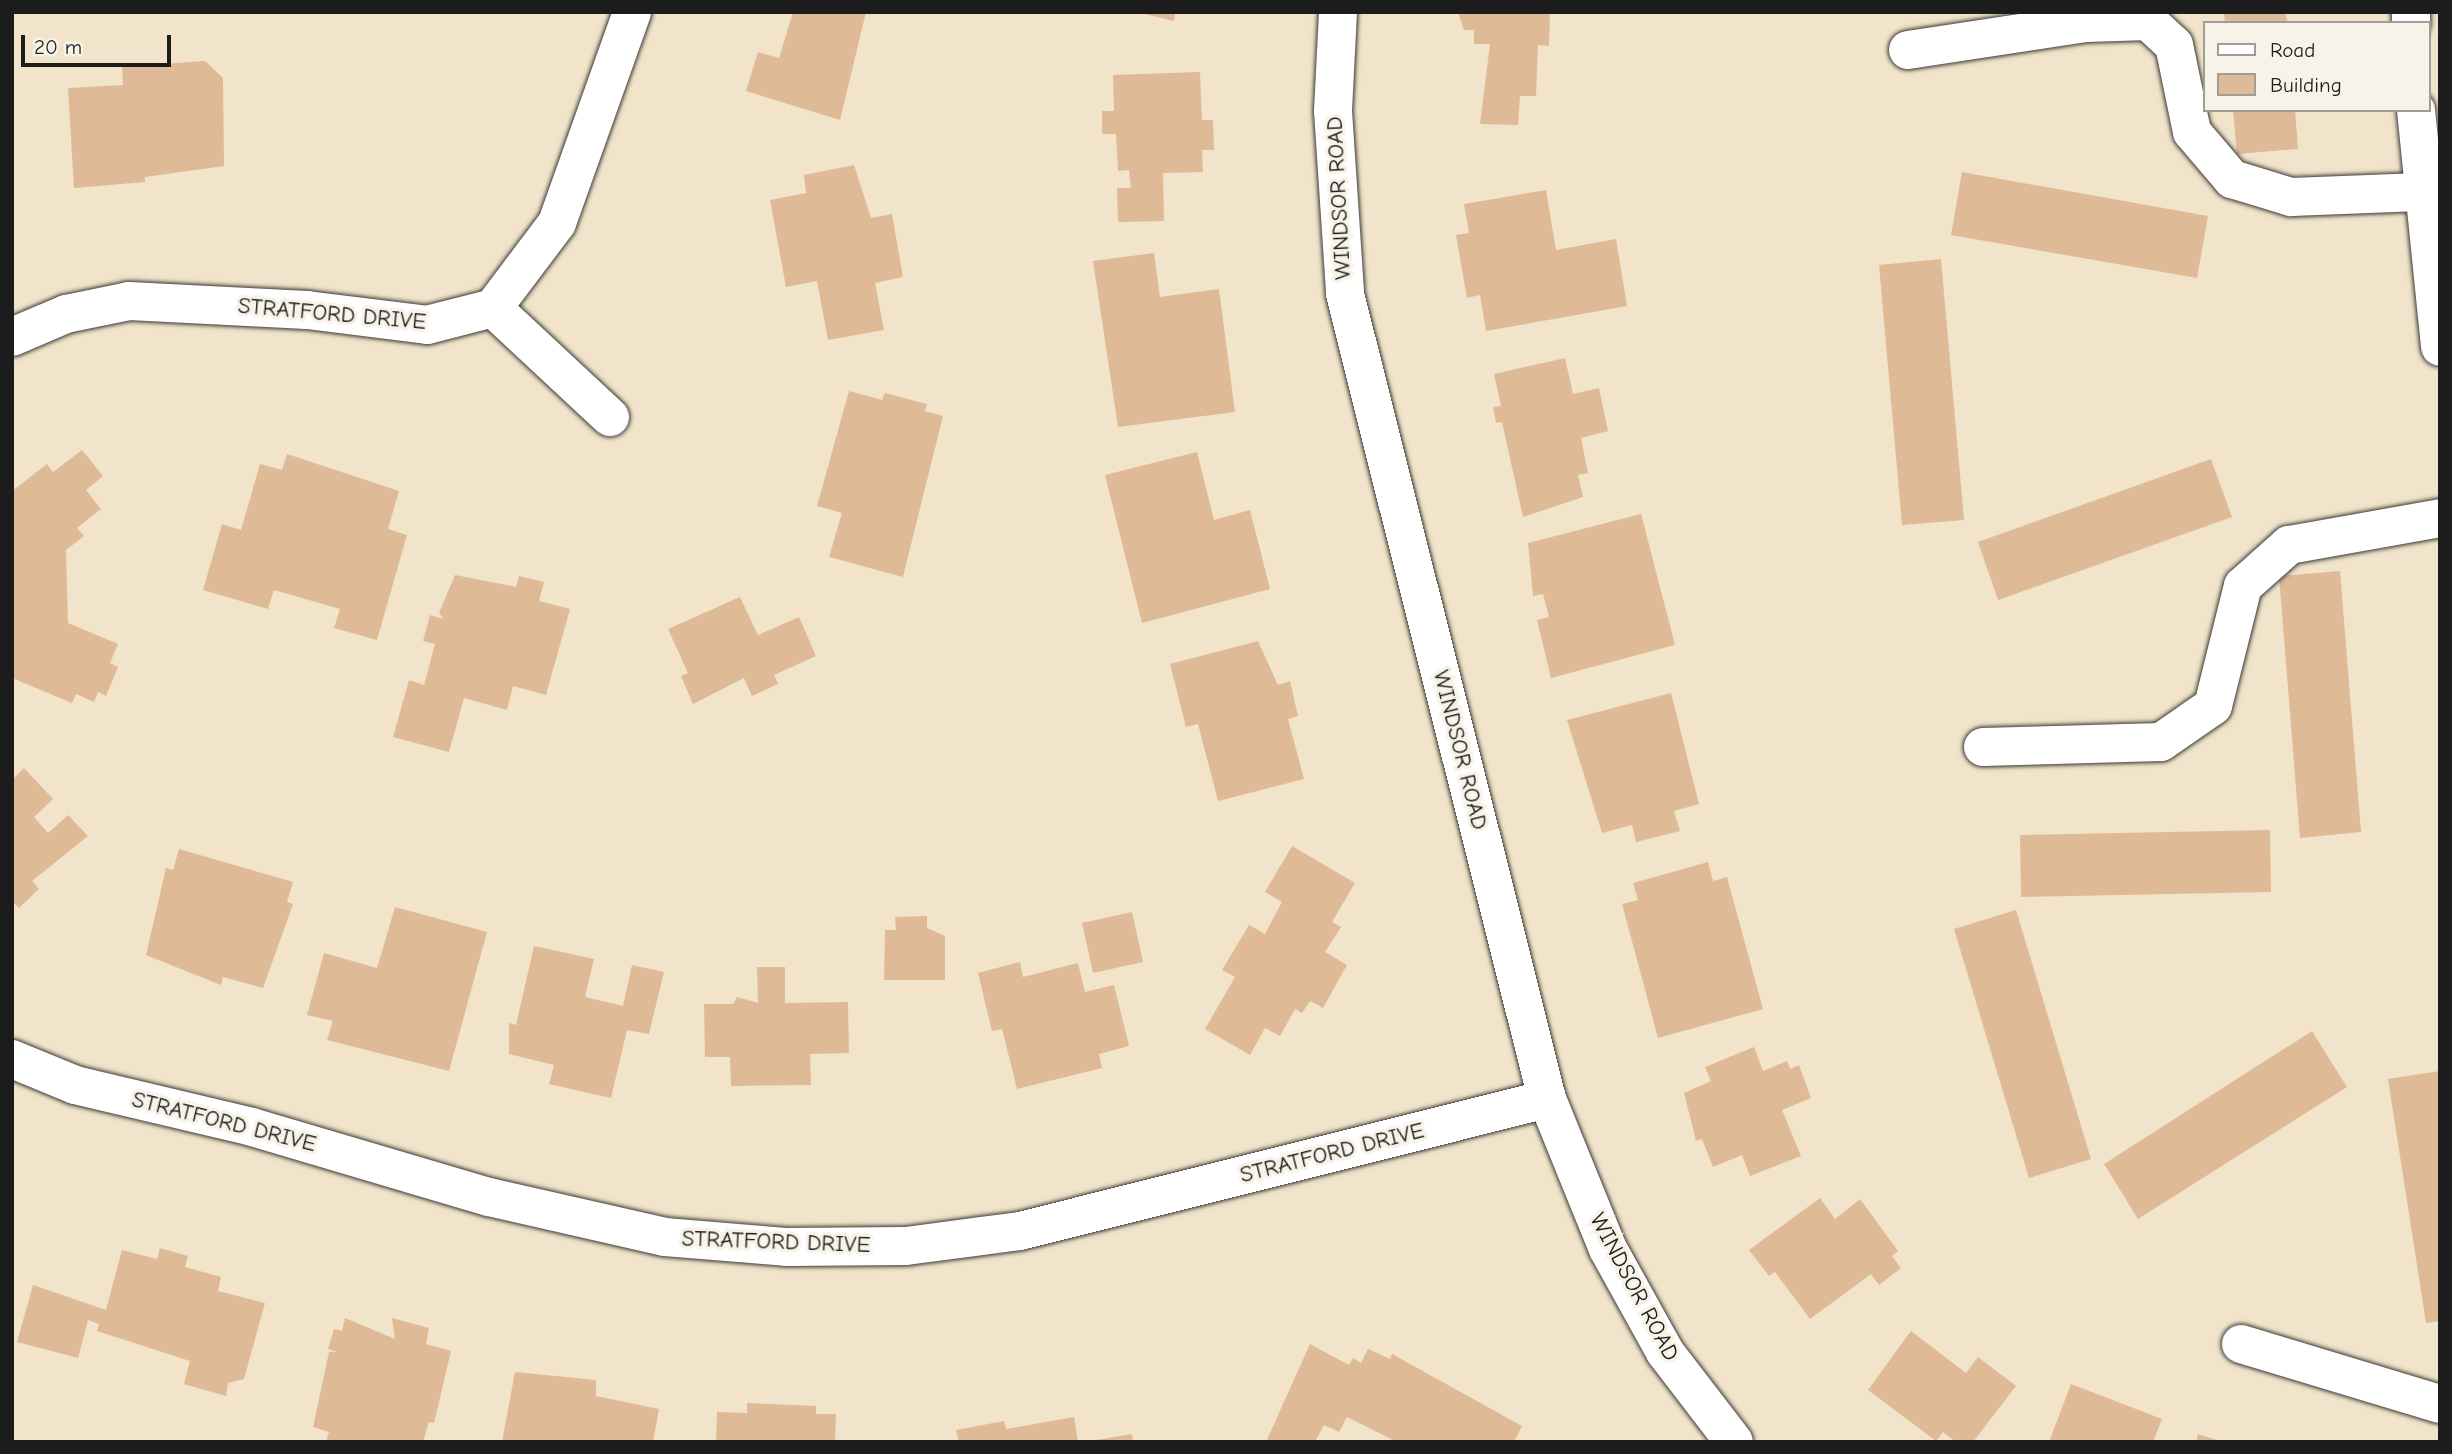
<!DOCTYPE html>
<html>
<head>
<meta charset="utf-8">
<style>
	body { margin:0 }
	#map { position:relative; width:2452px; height:1454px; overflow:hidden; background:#f1e4ca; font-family:"Comic Neue",sans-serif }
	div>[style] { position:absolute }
	.building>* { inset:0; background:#dfba97 }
	.roads { filter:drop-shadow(0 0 2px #3c3a36) drop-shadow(0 0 2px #3c3a36) }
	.minor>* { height:38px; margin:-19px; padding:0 19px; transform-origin:19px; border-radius:19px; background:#fff }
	span { translate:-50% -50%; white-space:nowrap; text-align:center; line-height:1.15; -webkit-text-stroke:7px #f7f3e8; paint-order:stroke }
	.street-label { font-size:23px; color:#1c1c1c }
	.frame { position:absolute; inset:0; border:14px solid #1c1c1c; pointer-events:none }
	.legend { position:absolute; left:2203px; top:21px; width:228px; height:91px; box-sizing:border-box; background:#f7f3e8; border:2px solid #9f9d96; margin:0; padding:9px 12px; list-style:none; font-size:21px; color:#1c1c1c }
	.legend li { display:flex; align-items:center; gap:14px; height:35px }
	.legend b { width:35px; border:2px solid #9f9d96 }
	.scale { position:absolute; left:21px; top:35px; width:150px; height:32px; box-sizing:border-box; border:4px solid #1c1c1c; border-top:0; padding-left:9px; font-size:21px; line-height:24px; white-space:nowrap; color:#1c1c1c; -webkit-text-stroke:5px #f7f3e8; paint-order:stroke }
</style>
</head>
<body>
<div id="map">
	<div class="building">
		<i style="clip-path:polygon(793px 12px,866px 12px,840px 120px,746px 91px,758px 52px,779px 58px)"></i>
		<i style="clip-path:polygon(1136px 12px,1175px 12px,1174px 21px)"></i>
		<i style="clip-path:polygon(1458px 12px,1550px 13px,1549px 46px,1538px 45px,1536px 96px,1520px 96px,1518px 125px,1480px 124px,1490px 44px,1474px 44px,1474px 30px,1464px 30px)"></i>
		<i style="clip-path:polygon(2224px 12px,2286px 12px,2287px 23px,2225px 23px)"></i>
		<i style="clip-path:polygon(205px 61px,223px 78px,224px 166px,145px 177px,145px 182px,74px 188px,68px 88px,123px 85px,122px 67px)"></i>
		<i style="clip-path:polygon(1200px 72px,1202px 120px,1213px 120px,1214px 150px,1202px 150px,1203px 172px,1163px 173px,1164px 221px,1118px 222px,1117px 188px,1131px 188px,1129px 170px,1118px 171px,1116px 134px,1102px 134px,1102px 111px,1114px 111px,1113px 75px)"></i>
		<i style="clip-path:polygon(2233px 110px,2295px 110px,2298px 149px,2237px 154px)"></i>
		<i style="clip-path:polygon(854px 165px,871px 218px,892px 214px,903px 277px,875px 283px,884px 330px,828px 340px,817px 281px,786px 287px,770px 200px,806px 193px,804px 175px)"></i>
		<i style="clip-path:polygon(1962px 172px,2208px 216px,2197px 278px,1951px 235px)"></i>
		<i style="clip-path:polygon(1546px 190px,1556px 250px,1616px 239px,1627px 306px,1486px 331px,1480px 295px,1467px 298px,1456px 235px,1469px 233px,1464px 204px)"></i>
		<i style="clip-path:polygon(1154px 253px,1160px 297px,1219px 289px,1235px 412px,1118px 427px,1093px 261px)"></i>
		<i style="clip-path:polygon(1941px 259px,1964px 520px,1902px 525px,1879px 265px)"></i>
		<i style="clip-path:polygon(1565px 358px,1573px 394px,1599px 388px,1608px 431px,1581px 438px,1588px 473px,1578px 475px,1583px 497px,1523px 517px,1502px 422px,1496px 423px,1493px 407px,1501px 406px,1494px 374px)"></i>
		<i style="clip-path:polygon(849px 391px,882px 400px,885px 393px,927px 404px,925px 411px,943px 416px,903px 577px,829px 557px,842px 513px,817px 506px)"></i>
		<i style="clip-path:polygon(82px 450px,103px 476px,86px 490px,101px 509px,77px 528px,84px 536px,66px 550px,68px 623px,118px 644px,110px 663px,118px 667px,106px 696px,98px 692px,94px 702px,76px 694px,72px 703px,12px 678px,12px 491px,47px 464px,53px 472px)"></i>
		<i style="clip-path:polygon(1197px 452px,1214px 520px,1250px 510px,1270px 589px,1142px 623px,1105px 475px)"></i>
		<i style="clip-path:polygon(287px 454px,399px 491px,388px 529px,407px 535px,377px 640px,334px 628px,340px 609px,274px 590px,268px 609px,203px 590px,222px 524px,241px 530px,260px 464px,282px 470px)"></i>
		<i style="clip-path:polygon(2211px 459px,2232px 517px,1998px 600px,1978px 542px)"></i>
		<i style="clip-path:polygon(1641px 514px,1675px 645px,1551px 678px,1537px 620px,1549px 617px,1543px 594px,1533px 596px,1528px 543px)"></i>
		<i style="clip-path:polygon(2340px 571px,2361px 832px,2300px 838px,2279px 576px)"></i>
		<i style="clip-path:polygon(455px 575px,516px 587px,519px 576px,544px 582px,539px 601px,570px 609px,546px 695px,513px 686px,507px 710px,464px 698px,449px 752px,393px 737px,409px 680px,424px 685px,435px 644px,423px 641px,430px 615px,443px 619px,439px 613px)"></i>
		<i style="clip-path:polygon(740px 597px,758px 635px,799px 617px,816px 656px,774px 675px,778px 684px,752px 696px,744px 678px,693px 704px,681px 676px,688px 673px,668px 629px)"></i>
		<i style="clip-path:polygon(1258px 641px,1278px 685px,1290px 681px,1298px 716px,1288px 719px,1304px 779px,1218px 801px,1198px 724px,1186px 727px,1170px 664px)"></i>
		<i style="clip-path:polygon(1671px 693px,1699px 804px,1674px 811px,1680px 831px,1636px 842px,1632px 825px,1602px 833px,1567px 720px)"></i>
		<i style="clip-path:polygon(24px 768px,53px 799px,34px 817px,48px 833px,68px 815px,88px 836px,32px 881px,39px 889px,19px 908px,12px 901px,12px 780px)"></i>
		<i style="clip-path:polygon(2270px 830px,2271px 892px,2021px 897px,2020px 835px)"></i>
		<i style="clip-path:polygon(1292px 846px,1355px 883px,1332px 922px,1341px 927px,1325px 952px,1347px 965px,1323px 1008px,1310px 1001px,1302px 1013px,1295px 1009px,1280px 1036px,1265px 1028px,1250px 1055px,1205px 1029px,1235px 977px,1222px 970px,1249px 925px,1265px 934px,1282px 902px,1265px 892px)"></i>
		<i style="clip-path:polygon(179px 849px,293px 882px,287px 902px,293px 904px,263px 988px,223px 977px,221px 985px,146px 955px,166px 868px,173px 870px)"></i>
		<i style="clip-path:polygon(1708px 862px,1713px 881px,1727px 877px,1763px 1009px,1658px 1038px,1622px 904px,1638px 900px,1633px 883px)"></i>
		<i style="clip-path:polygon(395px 907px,487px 932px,449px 1071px,327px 1040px,333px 1021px,307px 1015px,324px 953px,377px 968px)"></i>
		<i style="clip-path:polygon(2016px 910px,2091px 1159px,2029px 1178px,1954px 929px)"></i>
		<i style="clip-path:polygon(1132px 912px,1143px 962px,1093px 973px,1082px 923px)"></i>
		<i style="clip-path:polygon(927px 916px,927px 928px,945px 936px,945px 980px,884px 980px,885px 930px,896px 930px,895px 917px)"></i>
		<i style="clip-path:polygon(534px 946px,594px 959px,585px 997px,623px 1006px,632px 965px,664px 972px,649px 1034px,627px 1030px,611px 1098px,549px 1084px,554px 1065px,509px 1054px,509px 1023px,516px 1025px)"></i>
		<i style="clip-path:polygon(1020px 962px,1023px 977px,1078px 963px,1085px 992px,1114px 985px,1129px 1046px,1099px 1054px,1102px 1068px,1017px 1089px,1002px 1029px,992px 1031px,978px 973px)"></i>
		<i style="clip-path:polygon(757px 967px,785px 967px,785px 1003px,848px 1002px,849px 1053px,810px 1054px,811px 1085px,731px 1086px,730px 1057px,705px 1057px,704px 1004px,733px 1004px,737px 997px,758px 1003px)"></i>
		<i style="clip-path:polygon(2312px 1031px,2347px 1087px,2138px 1219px,2104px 1164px)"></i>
		<i style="clip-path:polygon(1754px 1047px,1763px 1071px,1787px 1061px,1790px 1069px,1799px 1065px,1811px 1098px,1782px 1110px,1801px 1156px,1750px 1176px,1742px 1155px,1713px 1167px,1702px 1139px,1696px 1141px,1684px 1093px,1711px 1081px,1705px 1067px)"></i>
		<i style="clip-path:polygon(2440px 1071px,2440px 1321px,2426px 1323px,2388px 1079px)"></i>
		<i style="clip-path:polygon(1820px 1198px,1835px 1219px,1860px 1199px,1898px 1251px,1892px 1256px,1901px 1268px,1879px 1285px,1871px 1274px,1810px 1319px,1775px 1272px,1769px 1276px,1749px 1250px)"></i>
		<i style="clip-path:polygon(160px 1248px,188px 1256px,185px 1267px,221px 1277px,218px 1291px,265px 1303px,244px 1379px,228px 1383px,226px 1396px,184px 1384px,190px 1361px,97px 1331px,99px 1324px,88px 1320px,78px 1358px,17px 1342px,33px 1285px,106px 1310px,122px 1250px,157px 1259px)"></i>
		<i style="clip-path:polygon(345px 1318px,395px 1339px,392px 1318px,429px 1328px,426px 1344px,451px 1351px,434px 1423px,429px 1422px,423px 1442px,326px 1442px,329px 1432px,313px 1427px,329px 1352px,337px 1352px,328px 1349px,334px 1329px,342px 1331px)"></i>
		<i style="clip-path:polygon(1911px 1331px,1966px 1373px,1978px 1357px,2016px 1386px,1973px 1442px,1956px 1442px,1943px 1432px,1936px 1441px,1868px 1390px)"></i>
		<i style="clip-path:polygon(1310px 1344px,1349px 1365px,1353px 1358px,1361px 1363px,1368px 1349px,1390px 1359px,1392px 1354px,1522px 1426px,1514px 1442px,1397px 1442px,1347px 1417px,1339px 1432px,1324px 1425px,1315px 1442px,1266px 1442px)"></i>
		<i style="clip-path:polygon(515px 1372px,596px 1380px,596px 1396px,659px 1409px,653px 1442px,502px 1442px)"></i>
		<i style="clip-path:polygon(2071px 1384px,2162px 1419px,2153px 1442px,2049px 1442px)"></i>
		<i style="clip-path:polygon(747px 1403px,816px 1406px,816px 1414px,836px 1414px,835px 1442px,716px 1442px,717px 1412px,747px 1413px)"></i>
		<i style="clip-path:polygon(1074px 1417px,1078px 1442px,959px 1442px,956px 1430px,1004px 1421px,1006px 1429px)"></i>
		<i style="clip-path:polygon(1132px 1434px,1133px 1442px,1096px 1442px,1096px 1440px)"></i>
		<i style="clip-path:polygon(2198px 1434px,2220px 1441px,2220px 1442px,2196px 1442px)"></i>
	</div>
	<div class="roads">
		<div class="minor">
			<i style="left:1338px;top:12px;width:99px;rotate:92.9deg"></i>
			<i style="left:1333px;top:111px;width:183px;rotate:86.2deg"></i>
			<i style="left:1345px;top:294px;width:830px;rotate:75.91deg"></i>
			<i style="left:1547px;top:1099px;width:162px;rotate:67.9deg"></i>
			<i style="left:1608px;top:1249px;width:118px;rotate:61deg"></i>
			<i style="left:1665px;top:1352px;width:113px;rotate:52.5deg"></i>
			<i style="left:2411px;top:12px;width:11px;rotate:90deg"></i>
			<i style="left:1908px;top:50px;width:180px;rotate:-8.6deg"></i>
			<i style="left:2086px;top:23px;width:62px;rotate:-1.8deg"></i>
			<i style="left:2148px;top:21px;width:35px;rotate:43deg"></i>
			<i style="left:2174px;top:45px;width:89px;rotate:78.3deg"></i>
			<i style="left:2192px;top:132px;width:62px;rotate:49.6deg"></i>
			<i style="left:2232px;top:179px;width:62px;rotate:17deg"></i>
			<i style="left:2291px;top:197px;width:130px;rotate:-2.2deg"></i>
			<i style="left:2416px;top:110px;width:238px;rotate:84.2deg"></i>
			<i style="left:493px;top:308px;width:160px;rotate:43deg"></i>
			<i style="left:12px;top:337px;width:59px;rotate:-23.1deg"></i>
			<i style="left:66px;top:314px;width:64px;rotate:-11.7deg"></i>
			<i style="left:129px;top:301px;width:178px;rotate:2.9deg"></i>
			<i style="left:307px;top:310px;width:121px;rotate:7.1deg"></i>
			<i style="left:427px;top:325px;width:68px;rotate:-14.4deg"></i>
			<i style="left:493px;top:308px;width:106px;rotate:-53deg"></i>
			<i style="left:557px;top:223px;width:224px;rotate:-70.4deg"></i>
			<i style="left:1983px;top:747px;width:178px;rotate:-1.6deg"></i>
			<i style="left:2161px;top:742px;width:63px;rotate:-34.7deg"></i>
			<i style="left:2213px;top:706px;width:124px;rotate:-76deg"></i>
			<i style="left:2243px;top:586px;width:62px;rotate:-41.7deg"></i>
			<i style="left:2289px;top:545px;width:153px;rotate:-10.1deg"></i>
			<i style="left:12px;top:1059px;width:68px;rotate:22.4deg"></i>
			<i style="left:75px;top:1085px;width:182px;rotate:13.3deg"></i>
			<i style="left:252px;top:1127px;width:247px;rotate:16.5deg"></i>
			<i style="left:489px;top:1197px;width:180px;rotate:12.8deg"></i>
			<i style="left:665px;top:1237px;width:121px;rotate:4.7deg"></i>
			<i style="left:786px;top:1247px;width:120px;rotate:-0.5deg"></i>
			<i style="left:906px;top:1246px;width:115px;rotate:-7.5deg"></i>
			<i style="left:1020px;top:1231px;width:543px;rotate:-14.06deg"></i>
			<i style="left:2241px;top:1344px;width:208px;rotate:16.8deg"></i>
		</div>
	</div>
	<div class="street-label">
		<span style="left:1339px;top:198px;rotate:-93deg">WINDSOR ROAD</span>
		<span style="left:332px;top:314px;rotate:5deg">STRATFORD DRIVE</span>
		<span style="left:1460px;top:750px;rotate:76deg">WINDSOR ROAD</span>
		<span style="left:224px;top:1122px;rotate:14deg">STRATFORD DRIVE</span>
		<span style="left:1332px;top:1153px;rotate:-14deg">STRATFORD DRIVE</span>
		<span style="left:776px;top:1242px;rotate:2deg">STRATFORD DRIVE</span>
		<span style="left:1634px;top:1287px;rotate:62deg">WINDSOR ROAD</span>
	</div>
	<div class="frame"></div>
	<ul class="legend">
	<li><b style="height:9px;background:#fff"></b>Road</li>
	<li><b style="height:19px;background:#dfba97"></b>Building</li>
	</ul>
	<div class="scale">20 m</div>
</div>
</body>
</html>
